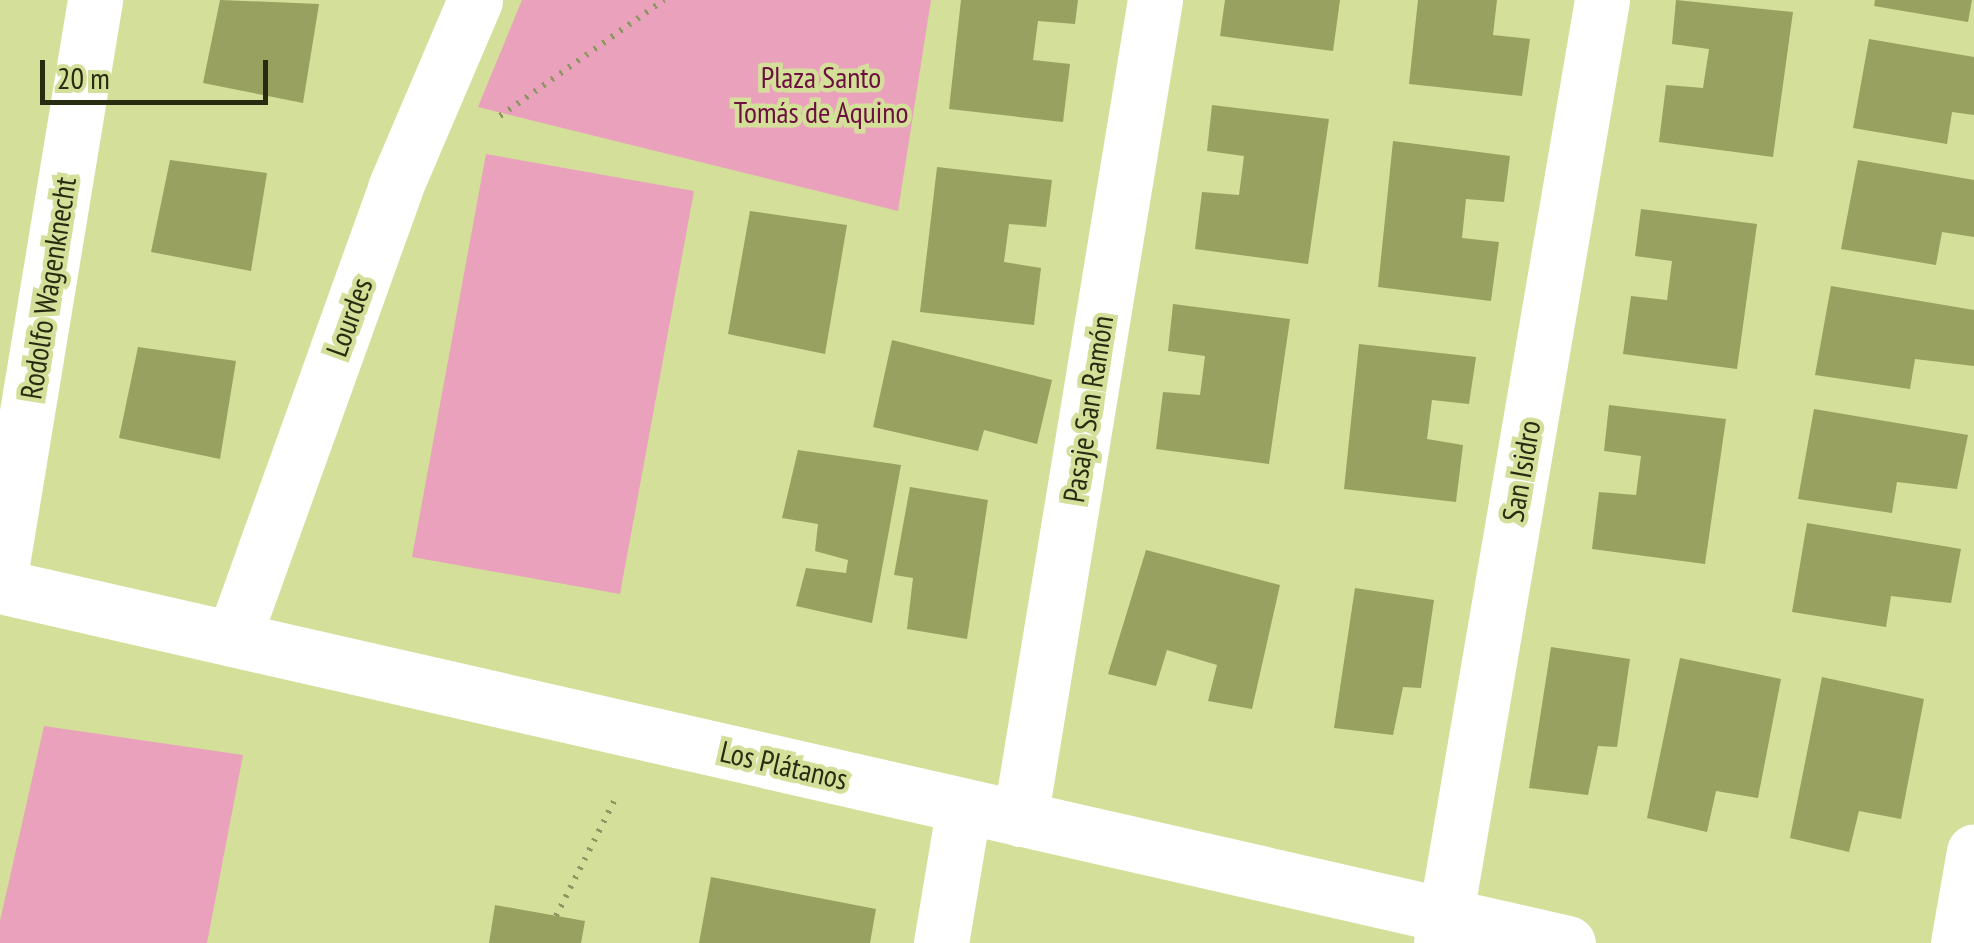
<!DOCTYPE html>
<html>
<head>
<meta charset="utf-8">
<style>
	body { margin:0 }
	#map { position:relative; width:1974px; height:943px; overflow:hidden; background:#d4df9a; font-family:"PT Sans Narrow",sans-serif }
	div>[style] { position:absolute }
	.green>* { inset:0; background:#e9a1bc }
	.building>* { inset:0; background:#98a15f }
	.path>* { height:6px; margin-top:-3px; transform-origin:0; background:repeating-linear-gradient(90deg,#8e9662 0 2.5px,transparent 0 10.5px) }
	.minor>* { height:55px; margin:-27.5px; padding:0 27.5px; transform-origin:27.5px; border-radius:27.5px; background:#fff }
	.tertiary>* { height:55px; margin:-27.5px; padding:0 27.5px; transform-origin:27.5px; border-radius:27.5px; background:#fff }
	span { translate:-50% -50%; white-space:nowrap; text-align:center; line-height:1.15; -webkit-text-stroke:9px #d4df9a; paint-order:stroke }
	.park-label { font-size:30px; color:#6c103f }
	.street-label { font-size:30px; color:#282c10 }
	.scale { position:absolute; left:40px; top:60px; width:228px; height:45px; box-sizing:border-box; border:5px solid #282c10; border-top:0; padding-left:12px; font-size:30px; line-height:35px; white-space:nowrap; color:#282c10; -webkit-text-stroke:8px #d4df9a; paint-order:stroke }
</style>
</head>
<body>
<div id="map">
	<div class="green">
		<i style="clip-path:polygon(522px 0,931px 0,898px 211px,478px 107px)"></i>
		<i style="clip-path:polygon(486px 154px,694px 191px,620px 594px,412px 557px)"></i>
		<i style="clip-path:polygon(44px 726px,243px 755px,207px 943px,0 943px,0 921px)"></i>
	</div>
	<div class="building">
		<i style="clip-path:polygon(220px 0,319px 4px,303px 103px,203px 83px)"></i>
		<i style="clip-path:polygon(961px 0,1078px 0,1075px 24px,1038px 21px,1033px 60px,1070px 64px,1063px 122px,949px 109px)"></i>
		<i style="clip-path:polygon(1225px 0,1340px 0,1333px 51px,1220px 36px)"></i>
		<i style="clip-path:polygon(1418px 0,1497px 0,1493px 35px,1530px 39px,1522px 96px,1409px 84px)"></i>
		<i style="clip-path:polygon(1676px 0,1793px 12px,1773px 157px,1659px 142px,1666px 85px,1703px 88px,1709px 49px,1672px 44px)"></i>
		<i style="clip-path:polygon(1875px 0,1972px 0,1968px 22px,1874px 6px)"></i>
		<i style="clip-path:polygon(1869px 39px,1974px 57px,1974px 115px,1952px 112px,1947px 144px,1853px 128px)"></i>
		<i style="clip-path:polygon(1212px 105px,1329px 119px,1308px 264px,1195px 249px,1202px 192px,1239px 195px,1244px 156px,1207px 151px)"></i>
		<i style="clip-path:polygon(1393px 141px,1510px 156px,1504px 202px,1466px 199px,1462px 238px,1499px 242px,1491px 301px,1378px 287px)"></i>
		<i style="clip-path:polygon(170px 160px,267px 173px,251px 271px,151px 252px)"></i>
		<i style="clip-path:polygon(1858px 160px,1974px 180px,1974px 237px,1942px 232px,1936px 265px,1841px 249px)"></i>
		<i style="clip-path:polygon(937px 167px,1052px 180px,1046px 227px,1009px 224px,1004px 262px,1041px 268px,1034px 325px,920px 312px)"></i>
		<i style="clip-path:polygon(1641px 209px,1757px 224px,1737px 369px,1623px 354px,1631px 296px,1667px 300px,1672px 261px,1635px 256px)"></i>
		<i style="clip-path:polygon(750px 211px,847px 225px,825px 354px,728px 334px)"></i>
		<i style="clip-path:polygon(1831px 286px,1974px 310px,1974px 366px,1915px 359px,1910px 389px,1815px 375px)"></i>
		<i style="clip-path:polygon(1173px 304px,1290px 319px,1269px 464px,1156px 449px,1163px 392px,1200px 395px,1205px 356px,1168px 351px)"></i>
		<i style="clip-path:polygon(892px 340px,1052px 380px,1037px 444px,984px 430px,978px 451px,873px 427px)"></i>
		<i style="clip-path:polygon(1359px 344px,1476px 357px,1469px 404px,1432px 400px,1427px 439px,1463px 445px,1456px 502px,1344px 489px)"></i>
		<i style="clip-path:polygon(138px 347px,236px 361px,220px 459px,119px 438px)"></i>
		<i style="clip-path:polygon(1609px 405px,1726px 419px,1705px 564px,1592px 549px,1599px 492px,1636px 495px,1641px 456px,1604px 451px)"></i>
		<i style="clip-path:polygon(1814px 409px,1968px 435px,1957px 489px,1897px 482px,1892px 513px,1798px 499px)"></i>
		<i style="clip-path:polygon(798px 450px,901px 465px,872px 623px,796px 606px,806px 568px,846px 573px,848px 560px,815px 551px,818px 524px,782px 518px)"></i>
		<i style="clip-path:polygon(910px 487px,988px 500px,967px 639px,907px 629px,913px 578px,894px 575px)"></i>
		<i style="clip-path:polygon(1807px 523px,1961px 549px,1951px 603px,1891px 596px,1886px 627px,1792px 612px)"></i>
		<i style="clip-path:polygon(1146px 550px,1280px 585px,1252px 709px,1208px 701px,1217px 665px,1167px 650px,1156px 686px,1108px 674px)"></i>
		<i style="clip-path:polygon(1355px 588px,1434px 600px,1421px 688px,1403px 687px,1393px 735px,1334px 728px)"></i>
		<i style="clip-path:polygon(1551px 647px,1630px 659px,1617px 747px,1598px 746px,1588px 795px,1529px 788px)"></i>
		<i style="clip-path:polygon(1680px 658px,1781px 679px,1758px 798px,1716px 791px,1707px 832px,1647px 818px)"></i>
		<i style="clip-path:polygon(1822px 677px,1924px 699px,1901px 819px,1859px 811px,1849px 852px,1790px 838px)"></i>
		<i style="clip-path:polygon(711px 877px,876px 909px,870px 943px,699px 943px)"></i>
		<i style="clip-path:polygon(495px 905px,585px 921px,581px 943px,489px 943px)"></i>
	</div>
	<div class="path">
		<i style="left:500px;top:116px;width:201px;rotate:-35.3deg"></i>
		<i style="left:556px;top:916px;width:133px;rotate:-63.2deg"></i>
	</div>
	<div class="minor">
		<i style="left:233px;top:639px;width:479px;rotate:-70.2deg"></i>
		<i style="left:395px;top:188px;width:204px;rotate:-66.9deg"></i>
		<i style="left:1020px;top:819px;width:830px;rotate:-80.64deg"></i>
		<i style="left:941px;top:943px;width:139px;rotate:-80.5deg"></i>
		<i style="left:1441px;top:943px;width:957px;rotate:-80.31deg"></i>
		<i style="left:1958px;top:943px;width:93px;rotate:-80.1deg"></i>
	</div>
	<div class="tertiary">
		<i style="left:0;top:576px;width:584px;rotate:-80.63deg"></i>
		<i style="left:0;top:586px;width:1608px;rotate:12.83deg"></i>
	</div>
	<div class="park-label">
		<span style="left:821px;top:94px">Plaza Santo<br>Tomás de Aquino</span>
	</div>
	<div class="street-label">
		<span style="left:48px;top:288px;rotate:-81deg">Rodolfo Wagenknecht</span>
		<span style="left:349px;top:317px;rotate:-70deg">Lourdes</span>
		<span style="left:1088px;top:409px;rotate:-81deg">Pasaje San Ramón</span>
		<span style="left:1521px;top:471px;rotate:-80deg">San Isidro</span>
		<span style="left:784px;top:765px;rotate:13deg">Los Plátanos</span>
	</div>
	<div class="scale">20 m</div>
</div>
</body>
</html>
